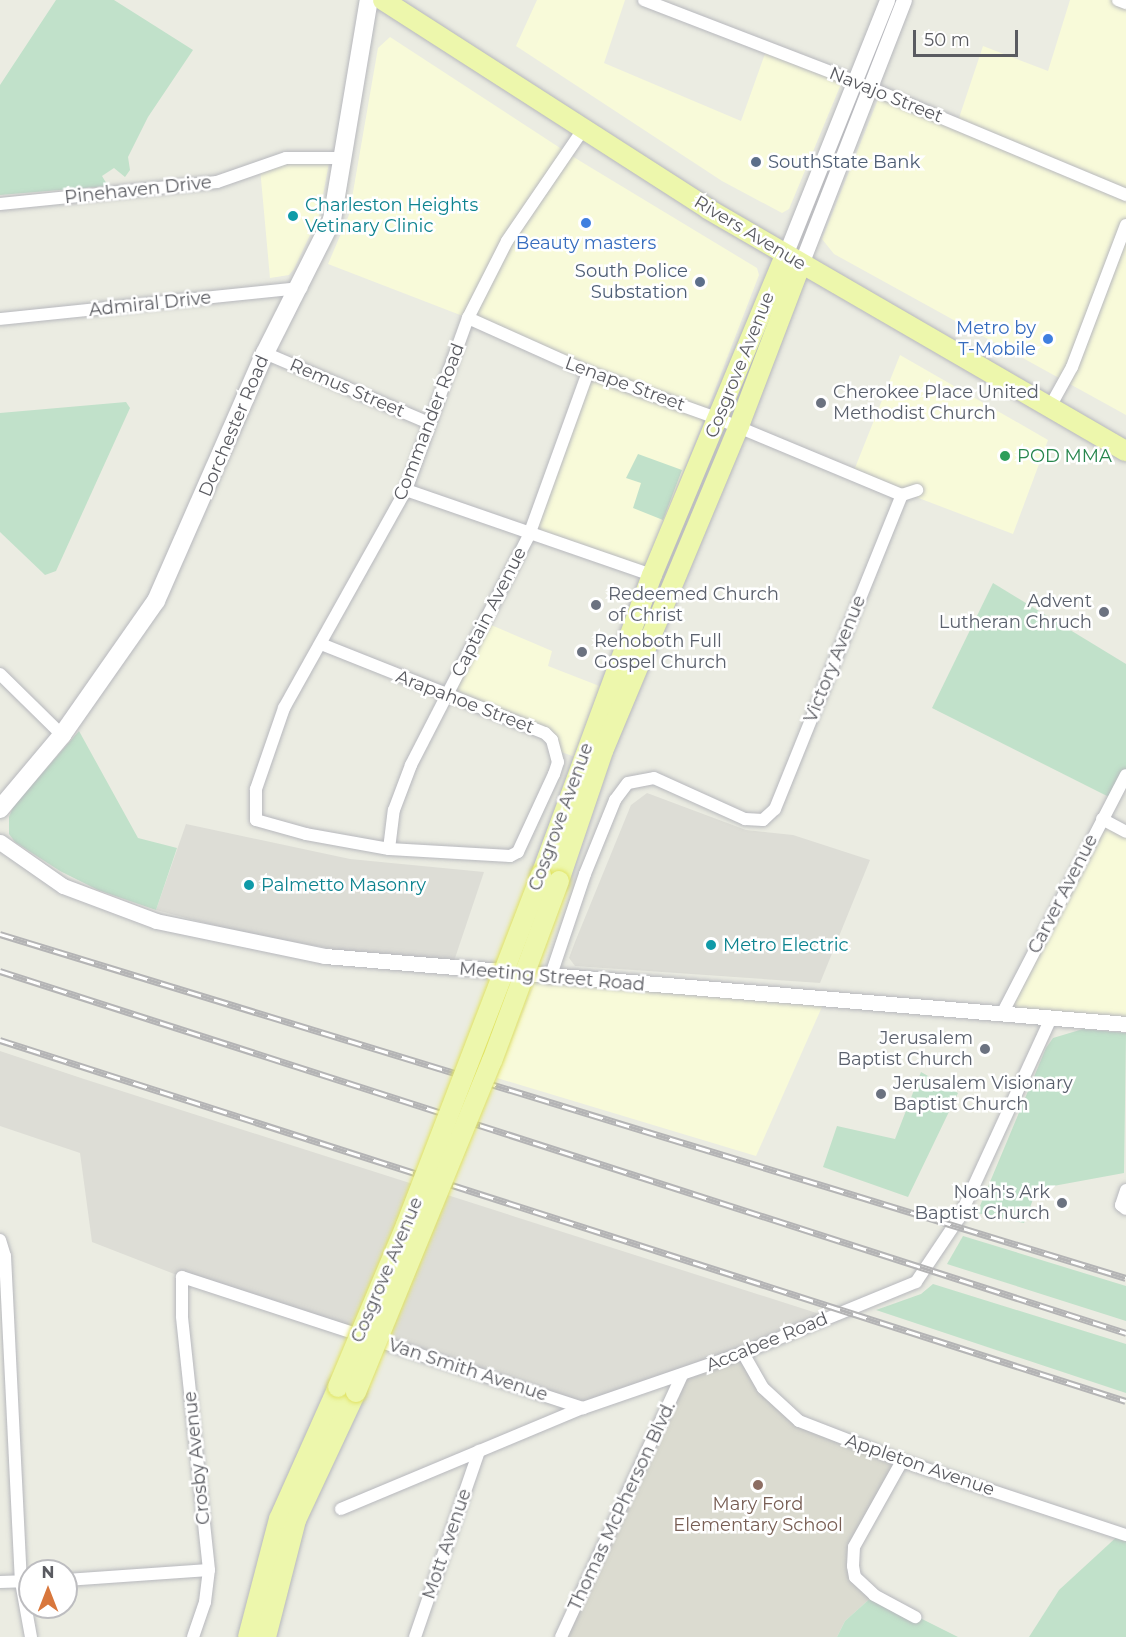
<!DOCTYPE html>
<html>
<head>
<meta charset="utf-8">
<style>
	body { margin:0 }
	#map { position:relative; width:1126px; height:1637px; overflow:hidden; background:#ebece2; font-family:Montserrat,sans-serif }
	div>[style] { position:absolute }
	.commercial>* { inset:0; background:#f8fad9 }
	.industrial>* { inset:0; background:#ddddd6 }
	.education>* { inset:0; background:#dbdbd0 }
	.green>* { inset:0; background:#c1e1ca }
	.roads { filter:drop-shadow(0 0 2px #b7b8bd) drop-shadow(0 0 2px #b7b8bd) }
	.minor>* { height:12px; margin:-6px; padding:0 6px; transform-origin:6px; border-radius:6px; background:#fff }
	.tertiary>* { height:15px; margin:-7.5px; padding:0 7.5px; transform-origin:7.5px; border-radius:7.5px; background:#fff }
	.secondary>* { height:18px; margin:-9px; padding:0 9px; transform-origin:9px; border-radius:9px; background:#fff }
	.primary>* { height:20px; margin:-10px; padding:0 10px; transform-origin:10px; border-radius:10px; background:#edf7ac }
	.rail>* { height:7px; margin-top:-3.5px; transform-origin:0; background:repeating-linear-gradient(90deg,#fff 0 14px,#b4b4b5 0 28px); box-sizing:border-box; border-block:2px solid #b4b4b5 }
	.bridges { filter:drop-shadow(0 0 2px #e1e363) drop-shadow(0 0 2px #e1e363) }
	.primary-bridge>* { height:20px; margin:-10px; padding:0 10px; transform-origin:10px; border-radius:10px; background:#edf7ac }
	.dots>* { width:16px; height:16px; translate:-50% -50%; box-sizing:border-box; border:3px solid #fff; border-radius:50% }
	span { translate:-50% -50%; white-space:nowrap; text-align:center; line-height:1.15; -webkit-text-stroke:5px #fff; paint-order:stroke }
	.street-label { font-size:18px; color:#5a5b61 }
	.service-label { font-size:18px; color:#4e5e75 }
	.left { translate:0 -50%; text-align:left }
	.right { translate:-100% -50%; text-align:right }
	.culture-label { font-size:18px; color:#0d838f }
	.shop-label { font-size:18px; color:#366cbe }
	.worship-label { font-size:18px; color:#5b616d }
	.leisure-label { font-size:18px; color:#27864d }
	.education-label { font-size:18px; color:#785e54 }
	.north { position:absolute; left:18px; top:1559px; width:60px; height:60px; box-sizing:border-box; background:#fff; border:2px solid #bdbdc0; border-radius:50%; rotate:0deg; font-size:16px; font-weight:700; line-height:24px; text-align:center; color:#5a5b61 }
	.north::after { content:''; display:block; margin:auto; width:21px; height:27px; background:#d8773c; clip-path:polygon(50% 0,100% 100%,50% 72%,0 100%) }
	.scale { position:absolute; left:913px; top:30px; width:105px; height:27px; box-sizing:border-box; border:3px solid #5a5b61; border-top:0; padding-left:8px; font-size:18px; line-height:21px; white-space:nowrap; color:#5a5b61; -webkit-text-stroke:4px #fff; paint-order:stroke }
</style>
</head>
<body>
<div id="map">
	<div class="commercial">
		<i style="clip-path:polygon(537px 0,625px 0,604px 63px,741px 121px,767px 48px,844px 77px,789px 209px,782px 213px,722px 181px,516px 46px)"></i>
		<i style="clip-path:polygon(1070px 0,1114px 0,1126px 5px,1126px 415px,834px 254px,822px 239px,881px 92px,957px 124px,983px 46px,1048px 71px)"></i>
		<i style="clip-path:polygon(390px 37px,580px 161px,757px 268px,759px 275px,646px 569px,529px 535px,588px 372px,468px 318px,328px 264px,349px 215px,378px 48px)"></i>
		<i style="clip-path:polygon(330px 158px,319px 216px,294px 269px,289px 275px,270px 278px,260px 168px)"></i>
		<i style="clip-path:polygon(900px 355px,1048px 440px,1013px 534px,853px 473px)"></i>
		<i style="clip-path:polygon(484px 622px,552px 651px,548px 666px,602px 687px,575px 757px,556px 750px,552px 740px,446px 696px)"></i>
		<i style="clip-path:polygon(1102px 819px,1126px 832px,1126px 1024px,1002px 1014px)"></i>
		<i style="clip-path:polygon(538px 976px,825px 1000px,756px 1156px,497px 1078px)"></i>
	</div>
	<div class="industrial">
		<i style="clip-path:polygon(647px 793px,746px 830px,793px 835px,870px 860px,820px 983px,575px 966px,569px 958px,575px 942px,631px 805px)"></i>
		<i style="clip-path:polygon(186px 824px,350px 859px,484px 872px,454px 961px,358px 953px,247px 934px,156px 910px)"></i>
		<i style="clip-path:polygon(0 1051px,84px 1079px,829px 1317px,583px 1408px,182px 1277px,92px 1242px,80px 1153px,0 1126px)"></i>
	</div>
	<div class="education">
		<i style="clip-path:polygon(743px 1353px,762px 1389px,799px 1423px,897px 1459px,853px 1566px,874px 1595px,845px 1621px,837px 1637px,561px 1637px,682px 1375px)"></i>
	</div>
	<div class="green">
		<i style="clip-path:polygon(56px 0,114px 0,193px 50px,148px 117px,128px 157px,130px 170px,125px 177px,114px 168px,102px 176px,108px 186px,0 195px,0 85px)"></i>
		<i style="clip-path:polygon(126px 402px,130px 408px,56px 571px,45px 575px,0 532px,0 413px)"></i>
		<i style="clip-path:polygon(638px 454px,682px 470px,663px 520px,633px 508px,641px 483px,626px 478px)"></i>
		<i style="clip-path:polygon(993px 583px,1126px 664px,1126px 775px,1113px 799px,932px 708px)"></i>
		<i style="clip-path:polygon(79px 731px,138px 838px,177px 848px,156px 910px,98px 890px,60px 871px,15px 842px,9px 834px,9px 817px,13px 807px)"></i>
		<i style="clip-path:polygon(1083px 1029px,1126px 1033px,1124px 1173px,1037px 1189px,1024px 1223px,977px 1213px,1046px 1048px,1053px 1038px)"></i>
		<i style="clip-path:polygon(921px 1072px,958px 1093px,908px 1197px,823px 1167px,837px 1126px,895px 1139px)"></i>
		<i style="clip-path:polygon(963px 1236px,1126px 1286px,1126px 1321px,947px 1264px)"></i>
		<i style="clip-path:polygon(933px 1284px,1126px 1344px,1126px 1393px,876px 1310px,921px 1294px)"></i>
		<i style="clip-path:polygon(1121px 1533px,1126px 1535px,1126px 1637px,1029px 1637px,1059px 1590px)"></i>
		<i style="clip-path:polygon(874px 1595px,958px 1637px,837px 1637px,845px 1621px)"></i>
	</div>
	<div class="roads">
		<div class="minor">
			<i style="left:644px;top:0;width:227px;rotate:21.1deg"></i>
			<i style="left:856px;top:82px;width:293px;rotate:22.7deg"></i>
			<i style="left:1118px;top:0;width:9px;rotate:21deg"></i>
			<i style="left:0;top:204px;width:218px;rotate:-5.8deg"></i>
			<i style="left:217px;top:182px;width:73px;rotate:-19.2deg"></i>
			<i style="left:286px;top:158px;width:59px"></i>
			<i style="left:468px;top:318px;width:132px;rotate:24.2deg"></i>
			<i style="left:588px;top:372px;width:139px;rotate:19.7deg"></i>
			<i style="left:719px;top:419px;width:198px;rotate:22.6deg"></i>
			<i style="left:902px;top:495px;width:16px;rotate:-18deg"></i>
			<i style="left:0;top:319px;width:303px;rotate:-5.9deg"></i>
			<i style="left:265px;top:353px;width:178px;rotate:23.1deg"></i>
			<i style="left:1051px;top:405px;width:43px;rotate:-61.1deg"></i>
			<i style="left:1072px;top:367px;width:152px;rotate:-69.2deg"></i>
			<i style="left:406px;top:490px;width:260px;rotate:19.1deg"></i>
			<i style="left:321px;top:644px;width:241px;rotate:21.7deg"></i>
			<i style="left:545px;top:733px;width:10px;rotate:45deg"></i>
			<i style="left:552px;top:740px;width:23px;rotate:75deg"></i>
			<i style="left:558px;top:762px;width:13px;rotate:108deg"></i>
			<i style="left:554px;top:774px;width:86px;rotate:114.8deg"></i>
			<i style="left:518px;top:852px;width:9px;rotate:153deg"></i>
			<i style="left:510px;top:856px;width:121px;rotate:-176.7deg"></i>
			<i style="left:389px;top:849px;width:84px;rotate:-169.8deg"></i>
			<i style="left:306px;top:834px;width:52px;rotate:-164.4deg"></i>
			<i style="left:256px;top:820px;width:31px;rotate:-90deg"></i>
			<i style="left:256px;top:789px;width:86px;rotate:-70.9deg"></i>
			<i style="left:284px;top:708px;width:250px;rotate:-60.8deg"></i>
			<i style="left:406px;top:490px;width:183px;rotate:-70.2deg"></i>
			<i style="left:468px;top:318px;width:86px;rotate:-63.1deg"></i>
			<i style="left:507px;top:241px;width:133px;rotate:-55.7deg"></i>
			<i style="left:0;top:674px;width:87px;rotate:44.5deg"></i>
			<i style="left:1102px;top:819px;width:27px;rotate:28deg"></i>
			<i style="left:389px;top:849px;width:39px;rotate:-83deg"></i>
			<i style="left:394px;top:810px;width:48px;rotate:-69.3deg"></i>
			<i style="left:411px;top:765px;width:259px;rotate:-62.8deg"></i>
			<i style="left:529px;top:535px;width:173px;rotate:-70.1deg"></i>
			<i style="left:550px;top:978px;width:110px;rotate:-71.4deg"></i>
			<i style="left:585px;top:874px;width:80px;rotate:-67.9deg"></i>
			<i style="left:615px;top:800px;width:21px;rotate:-53deg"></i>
			<i style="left:628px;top:783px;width:26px;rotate:-11deg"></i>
			<i style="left:654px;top:778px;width:100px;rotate:24.3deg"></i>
			<i style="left:745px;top:819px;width:18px;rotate:3deg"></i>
			<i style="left:763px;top:820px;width:16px;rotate:-43deg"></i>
			<i style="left:775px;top:809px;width:339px;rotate:-68deg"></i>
			<i style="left:1002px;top:1014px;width:269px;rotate:-62.6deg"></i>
			<i style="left:1126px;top:1190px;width:16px;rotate:108deg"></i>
			<i style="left:1121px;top:1205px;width:6px;rotate:39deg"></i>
			<i style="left:0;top:1240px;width:17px;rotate:73deg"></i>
			<i style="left:5px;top:1256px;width:326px;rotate:87.2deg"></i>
			<i style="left:21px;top:1582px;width:56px;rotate:79.7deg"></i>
			<i style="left:743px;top:1353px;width:40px;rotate:60.3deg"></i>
			<i style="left:763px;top:1388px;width:49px;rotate:42.5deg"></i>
			<i style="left:799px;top:1421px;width:110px;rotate:21.2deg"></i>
			<i style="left:902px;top:1461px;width:236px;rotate:18.3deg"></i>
			<i style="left:902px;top:1461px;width:98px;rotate:119.2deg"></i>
			<i style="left:854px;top:1547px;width:19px;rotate:93deg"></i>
			<i style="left:853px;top:1566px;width:11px;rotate:80deg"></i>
			<i style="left:855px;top:1577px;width:26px;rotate:43deg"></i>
			<i style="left:874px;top:1595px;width:47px;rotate:28.2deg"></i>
			<i style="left:341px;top:1509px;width:262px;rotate:-22.7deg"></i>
			<i style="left:583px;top:1408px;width:169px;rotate:-19deg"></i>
			<i style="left:743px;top:1353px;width:187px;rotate:-22.3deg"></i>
			<i style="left:916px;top:1282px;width:77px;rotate:-56.1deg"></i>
			<i style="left:959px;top:1218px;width:220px;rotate:-65.3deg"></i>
			<i style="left:66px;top:1580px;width:143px;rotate:-4deg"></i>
			<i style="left:0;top:1582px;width:30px;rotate:-2deg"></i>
			<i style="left:193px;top:1637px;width:37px;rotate:-71deg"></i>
			<i style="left:205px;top:1602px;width:32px;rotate:-83deg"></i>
			<i style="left:209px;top:1570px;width:255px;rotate:-96.1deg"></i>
			<i style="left:182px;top:1316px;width:39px;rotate:-90deg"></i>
			<i style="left:182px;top:1277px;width:422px;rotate:18.1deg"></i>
			<i style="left:415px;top:1637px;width:197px;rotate:-71deg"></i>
			<i style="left:561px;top:1637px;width:289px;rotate:-65.2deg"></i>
		</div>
		<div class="tertiary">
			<i style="left:785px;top:255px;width:275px;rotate:-68.2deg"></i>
			<i style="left:801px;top:264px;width:283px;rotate:-68.7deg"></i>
			<i style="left:0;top:842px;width:77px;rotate:34.9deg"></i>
			<i style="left:63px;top:886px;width:99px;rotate:20.6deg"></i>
			<i style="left:156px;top:921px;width:173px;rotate:11.7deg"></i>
			<i style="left:325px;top:956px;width:804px;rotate:4.85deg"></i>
		</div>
		<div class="secondary">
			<i style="left:0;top:809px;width:97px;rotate:-50deg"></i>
			<i style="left:62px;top:735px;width:164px;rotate:-55deg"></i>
			<i style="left:156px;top:601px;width:271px;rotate:-66.3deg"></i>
			<i style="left:265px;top:353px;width:149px;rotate:-63.3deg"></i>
			<i style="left:332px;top:220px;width:223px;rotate:-80.5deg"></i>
		</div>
		<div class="primary">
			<i style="left:383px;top:0;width:386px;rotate:32.7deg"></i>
			<i style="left:708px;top:209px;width:483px;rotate:30.1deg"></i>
			<i style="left:541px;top:875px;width:320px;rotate:-69.7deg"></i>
			<i style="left:652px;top:575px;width:347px;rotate:-67.4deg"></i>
			<i style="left:559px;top:881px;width:137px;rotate:-71.3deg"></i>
			<i style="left:603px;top:751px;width:352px;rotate:-67.3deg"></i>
			<i style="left:739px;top:426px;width:173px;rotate:-69.1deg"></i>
			<i style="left:248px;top:1637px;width:122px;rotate:-75.3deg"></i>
			<i style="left:279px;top:1519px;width:145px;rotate:-65.9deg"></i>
			<i style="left:266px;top:1637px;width:121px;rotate:-75.6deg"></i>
			<i style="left:296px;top:1520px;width:141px;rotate:-64.9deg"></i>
		</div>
	</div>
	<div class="rail">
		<i style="left:0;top:934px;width:1177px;rotate:16.99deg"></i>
		<i style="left:0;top:971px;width:1183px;rotate:17.82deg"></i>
		<i style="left:0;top:1040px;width:1182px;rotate:17.78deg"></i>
	</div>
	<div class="bridges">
		<div class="primary-bridge">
			<i style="left:338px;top:1387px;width:176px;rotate:-67.2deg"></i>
			<i style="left:406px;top:1225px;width:375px;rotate:-68.9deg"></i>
			<i style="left:356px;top:1392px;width:358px;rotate:-67.7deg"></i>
			<i style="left:492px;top:1061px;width:192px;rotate:-69.6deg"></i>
		</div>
	</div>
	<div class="dots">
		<i style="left:756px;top:162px;background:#5c6f8a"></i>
		<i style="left:293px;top:216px;background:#0f9aa8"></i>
		<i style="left:586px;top:223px;background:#3f7fe0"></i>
		<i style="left:700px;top:282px;background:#5c6f8a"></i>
		<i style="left:1048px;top:339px;background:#3f7fe0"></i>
		<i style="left:821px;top:403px;background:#6b7280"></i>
		<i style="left:1005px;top:456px;background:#2e9e5b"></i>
		<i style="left:596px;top:605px;background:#6b7280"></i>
		<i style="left:1104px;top:612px;background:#6b7280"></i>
		<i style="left:582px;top:652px;background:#6b7280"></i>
		<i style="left:249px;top:885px;background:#0f9aa8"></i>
		<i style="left:711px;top:945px;background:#0f9aa8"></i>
		<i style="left:985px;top:1049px;background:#6b7280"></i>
		<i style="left:881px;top:1094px;background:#6b7280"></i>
		<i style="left:1062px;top:1203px;background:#6b7280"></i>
		<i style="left:758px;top:1485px;background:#8d6e63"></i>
	</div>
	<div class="street-label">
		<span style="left:886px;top:95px;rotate:22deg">Navajo Street</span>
		<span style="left:138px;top:190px;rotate:-6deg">Pinehaven Drive</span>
		<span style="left:750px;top:233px;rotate:31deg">Rivers Avenue</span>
		<span style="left:150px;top:304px;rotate:-6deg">Admiral Drive</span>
		<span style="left:740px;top:365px;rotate:-68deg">Cosgrove Avenue</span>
		<span style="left:625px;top:384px;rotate:20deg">Lenape Street</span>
		<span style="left:347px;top:388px;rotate:23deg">Remus Street</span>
		<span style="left:429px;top:422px;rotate:-69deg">Commander Road</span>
		<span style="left:234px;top:426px;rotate:-67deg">Dorchester Road</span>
		<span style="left:489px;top:612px;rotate:-63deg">Captain Avenue</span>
		<span style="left:835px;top:659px;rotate:-68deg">Victory Avenue</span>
		<span style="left:465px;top:702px;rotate:21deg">Arapahoe Street</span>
		<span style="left:561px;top:817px;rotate:-70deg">Cosgrove Avenue</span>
		<span style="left:1063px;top:894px;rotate:-63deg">Carver Avenue</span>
		<span style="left:552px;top:977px;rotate:5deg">Meeting Street Road</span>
		<span style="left:387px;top:1270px;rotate:-67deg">Cosgrove Avenue</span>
		<span style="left:767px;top:1342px;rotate:-22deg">Accabee Road</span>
		<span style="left:468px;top:1370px;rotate:18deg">Van Smith Avenue</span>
		<span style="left:197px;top:1458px;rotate:-96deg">Crosby Avenue</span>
		<span style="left:920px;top:1465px;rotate:19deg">Appleton Avenue</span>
		<span style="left:622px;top:1506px;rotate:-65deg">Thomas McPherson Blvd.</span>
		<span style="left:447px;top:1544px;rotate:-71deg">Mott Avenue</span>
	</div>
	<div class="service-label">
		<span class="left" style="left:768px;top:162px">SouthState Bank</span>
		<span class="right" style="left:688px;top:282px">South Police<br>Substation</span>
	</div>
	<div class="culture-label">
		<span class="left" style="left:305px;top:216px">Charleston Heights<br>Vetinary Clinic</span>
		<span class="left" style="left:261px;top:885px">Palmetto Masonry</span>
		<span class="left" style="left:723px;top:945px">Metro Electric</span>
	</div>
	<div class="shop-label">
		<span style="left:586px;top:243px">Beauty masters</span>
		<span class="right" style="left:1036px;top:339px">Metro by<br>T-Mobile</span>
	</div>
	<div class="worship-label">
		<span class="left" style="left:833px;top:403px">Cherokee Place United<br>Methodist Church</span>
		<span class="left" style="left:608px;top:605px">Redeemed Church<br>of Christ</span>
		<span class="right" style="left:1092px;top:612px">Advent<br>Lutheran Chruch</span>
		<span class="left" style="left:594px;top:652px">Rehoboth Full<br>Gospel Church</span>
		<span class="right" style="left:973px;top:1049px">Jerusalem<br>Baptist Church</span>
		<span class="left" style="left:893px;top:1094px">Jerusalem Visionary<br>Baptist Church</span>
		<span class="right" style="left:1050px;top:1203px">Noah's Ark<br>Baptist Church</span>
	</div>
	<div class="leisure-label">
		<span class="left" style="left:1017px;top:456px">POD MMA</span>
	</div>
	<div class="education-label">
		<span style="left:758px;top:1515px">Mary Ford<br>Elementary School</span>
	</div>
	<div class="north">N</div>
	<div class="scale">50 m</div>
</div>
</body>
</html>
